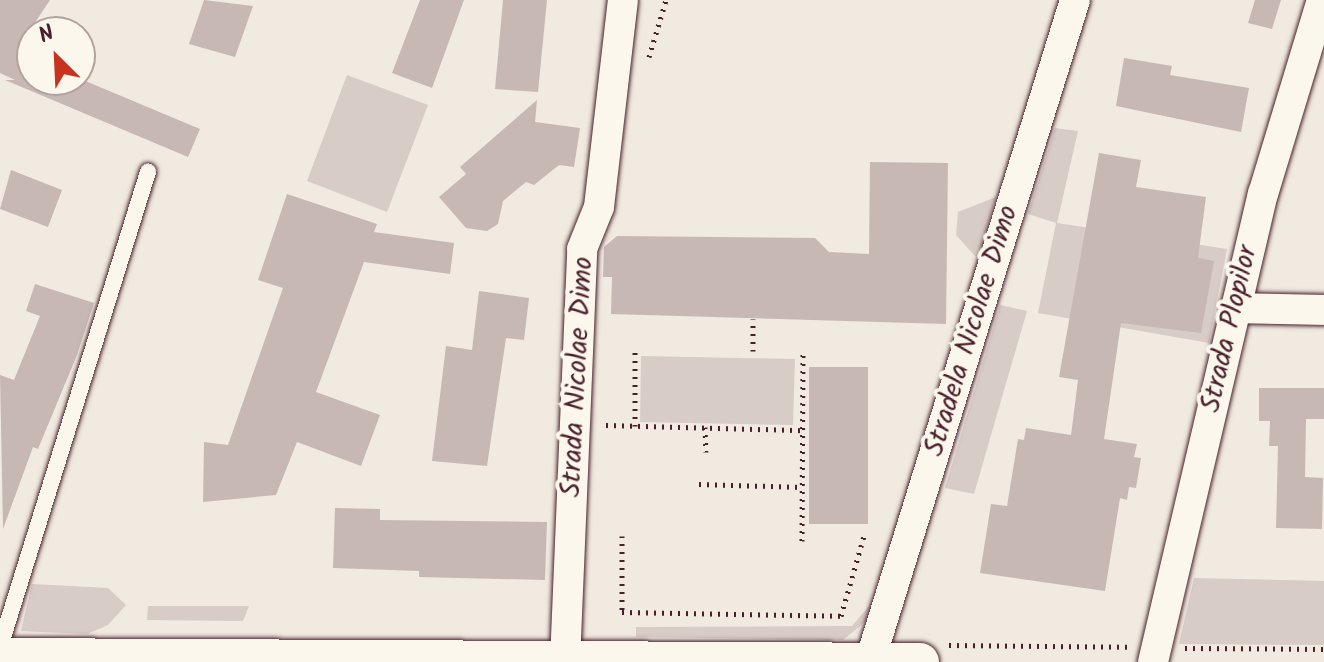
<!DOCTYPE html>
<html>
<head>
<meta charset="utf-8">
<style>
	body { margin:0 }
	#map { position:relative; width:1324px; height:662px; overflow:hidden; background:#f0eae0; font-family:Kalam,sans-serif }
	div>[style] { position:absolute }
	.green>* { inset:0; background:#d8ccc6 }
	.building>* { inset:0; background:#c8b8b3 }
	.path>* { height:5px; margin-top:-2.5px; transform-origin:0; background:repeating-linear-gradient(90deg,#4a1f2b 0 2px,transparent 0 8px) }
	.roads { filter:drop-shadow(0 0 2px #4a1f2b) drop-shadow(0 0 2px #4a1f2b) }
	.service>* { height:16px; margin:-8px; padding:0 8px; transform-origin:8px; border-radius:8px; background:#fbf7ec }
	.minor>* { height:30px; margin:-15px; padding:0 15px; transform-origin:15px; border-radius:15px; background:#fbf7ec }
	.tertiary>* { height:38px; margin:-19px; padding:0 19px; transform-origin:19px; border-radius:19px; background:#fbf7ec }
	span { translate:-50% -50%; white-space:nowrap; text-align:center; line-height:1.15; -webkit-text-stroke:8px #fbf7ec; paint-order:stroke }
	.street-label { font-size:28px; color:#4a1f2b }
	.north { position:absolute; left:16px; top:16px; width:80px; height:80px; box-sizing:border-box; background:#fbf7ec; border:2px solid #b4a19f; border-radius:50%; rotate:336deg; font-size:22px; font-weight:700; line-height:32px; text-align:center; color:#4a1f2b }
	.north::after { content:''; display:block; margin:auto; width:28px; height:36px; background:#c8321e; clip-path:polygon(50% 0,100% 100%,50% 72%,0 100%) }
</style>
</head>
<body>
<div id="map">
	<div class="green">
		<i style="clip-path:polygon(347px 75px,428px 105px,387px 212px,307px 181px)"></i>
		<i style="clip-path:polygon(1055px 128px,1078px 131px,1057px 223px,1227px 249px,1209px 343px,1038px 313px,1056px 223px,1028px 214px)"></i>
		<i style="clip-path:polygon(996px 197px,977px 258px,956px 235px,958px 212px)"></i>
		<i style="clip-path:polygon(1000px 305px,1027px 311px,974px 494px,945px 488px)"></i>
		<i style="clip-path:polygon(641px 356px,795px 359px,793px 425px,640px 422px)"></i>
		<i style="clip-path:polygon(1194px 578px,1324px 581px,1324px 645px,1179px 644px)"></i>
		<i style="clip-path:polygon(32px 584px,108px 588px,126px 605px,108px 625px,87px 634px,21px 631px)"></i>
		<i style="clip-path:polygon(148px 606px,249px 606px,243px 621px,147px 620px)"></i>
		<i style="clip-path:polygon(869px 606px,873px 609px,865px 622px,843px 640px,636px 637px,636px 627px,852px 626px)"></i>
	</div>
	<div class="building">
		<i style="clip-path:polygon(0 0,50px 0,32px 27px,32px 80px,83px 80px,200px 129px,188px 157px,5px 80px,15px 80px,0 73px)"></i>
		<i style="clip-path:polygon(204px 0,253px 6px,235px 57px,189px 44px)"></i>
		<i style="clip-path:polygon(420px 0,464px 0,432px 88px,392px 73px)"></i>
		<i style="clip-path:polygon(503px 0,547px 0,538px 92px,495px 89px)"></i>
		<i style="clip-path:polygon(1255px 0,1281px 0,1272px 29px,1248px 23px)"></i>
		<i style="clip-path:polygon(1124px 58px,1172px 66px,1170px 75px,1249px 88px,1241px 132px,1116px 106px)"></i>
		<i style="clip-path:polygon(537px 100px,535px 122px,580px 128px,574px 167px,559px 165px,534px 185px,526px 182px,503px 201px,498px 224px,487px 231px,466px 228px,439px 197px,466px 174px,460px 167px)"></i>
		<i style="clip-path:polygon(1099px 153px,1141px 160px,1136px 187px,1206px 197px,1198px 258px,1214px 261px,1201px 333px,1121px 323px,1104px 439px,1137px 444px,1134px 457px,1141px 458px,1136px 488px,1129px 487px,1127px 500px,1120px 498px,1105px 591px,980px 573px,991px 504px,1007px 506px,1018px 439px,1024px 440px,1026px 428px,1071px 435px,1078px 380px,1059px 377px)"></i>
		<i style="clip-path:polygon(870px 162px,948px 163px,946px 324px,611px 314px,612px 277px,603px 277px,604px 247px,617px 236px,815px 238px,829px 252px,869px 254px)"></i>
		<i style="clip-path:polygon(11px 170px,62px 190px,48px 227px,0 209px)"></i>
		<i style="clip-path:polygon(287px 194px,377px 224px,374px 232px,454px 243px,450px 274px,364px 262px,316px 392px,380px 415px,361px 466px,297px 442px,276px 495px,203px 502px,204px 442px,228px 445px,283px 288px,258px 280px)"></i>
		<i style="clip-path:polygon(35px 284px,94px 303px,77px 355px,38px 449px,33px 447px,3px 529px,0 375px,14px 380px,40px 316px,26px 311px)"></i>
		<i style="clip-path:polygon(479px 291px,529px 298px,524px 340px,506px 338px,487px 466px,432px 461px,446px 346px,472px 350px)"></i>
		<i style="clip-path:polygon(809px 367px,868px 367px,868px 524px,809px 524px)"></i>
		<i style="clip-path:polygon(1259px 388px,1324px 388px,1324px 419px,1306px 419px,1305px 477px,1323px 478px,1322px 529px,1276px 528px,1278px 446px,1269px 446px,1270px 421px,1259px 421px)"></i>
		<i style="clip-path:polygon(335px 508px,380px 509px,380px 520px,547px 522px,545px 580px,419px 577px,419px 571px,333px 568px)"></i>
	</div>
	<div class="path">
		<i style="left:649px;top:57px;width:59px;rotate:-73.4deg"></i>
		<i style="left:753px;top:351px;width:32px;rotate:-90deg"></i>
		<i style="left:606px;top:425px;width:197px;rotate:1.5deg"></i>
		<i style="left:635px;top:426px;width:74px;rotate:-90deg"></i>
		<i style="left:705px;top:427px;width:25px;rotate:88deg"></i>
		<i style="left:699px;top:484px;width:103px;rotate:1.7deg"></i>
		<i style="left:622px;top:536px;width:76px;rotate:90deg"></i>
		<i style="left:622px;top:612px;width:219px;rotate:1deg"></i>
		<i style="left:841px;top:616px;width:83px;rotate:-74deg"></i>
		<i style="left:802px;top:541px;width:191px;rotate:-89.7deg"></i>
		<i style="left:949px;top:645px;width:178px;rotate:0.6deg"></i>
		<i style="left:1185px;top:648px;width:139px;rotate:0.4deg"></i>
	</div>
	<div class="roads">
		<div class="service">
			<i style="left:0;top:647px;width:498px;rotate:-72.7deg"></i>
		</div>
		<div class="minor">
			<i style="left:1235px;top:308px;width:89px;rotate:1.3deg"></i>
			<i style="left:870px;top:661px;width:692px;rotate:-72.77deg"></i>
			<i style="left:565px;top:662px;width:413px;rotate:-87.6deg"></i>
			<i style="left:582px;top:249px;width:45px;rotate:-68deg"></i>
			<i style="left:599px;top:207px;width:208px;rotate:-83.4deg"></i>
			<i style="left:1153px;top:662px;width:481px;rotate:-76.8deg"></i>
			<i style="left:1263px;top:194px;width:203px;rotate:-73.1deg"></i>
		</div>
		<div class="tertiary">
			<i style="left:0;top:657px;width:920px;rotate:0.31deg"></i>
		</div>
	</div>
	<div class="street-label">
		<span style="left:1230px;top:329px;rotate:-77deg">Strada Plopilor</span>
		<span style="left:972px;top:331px;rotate:-73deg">Stradela Nicolae Dimo</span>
		<span style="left:578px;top:377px;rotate:-87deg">Strada Nicolae Dimo</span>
	</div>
	<div class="north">N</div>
</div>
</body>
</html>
